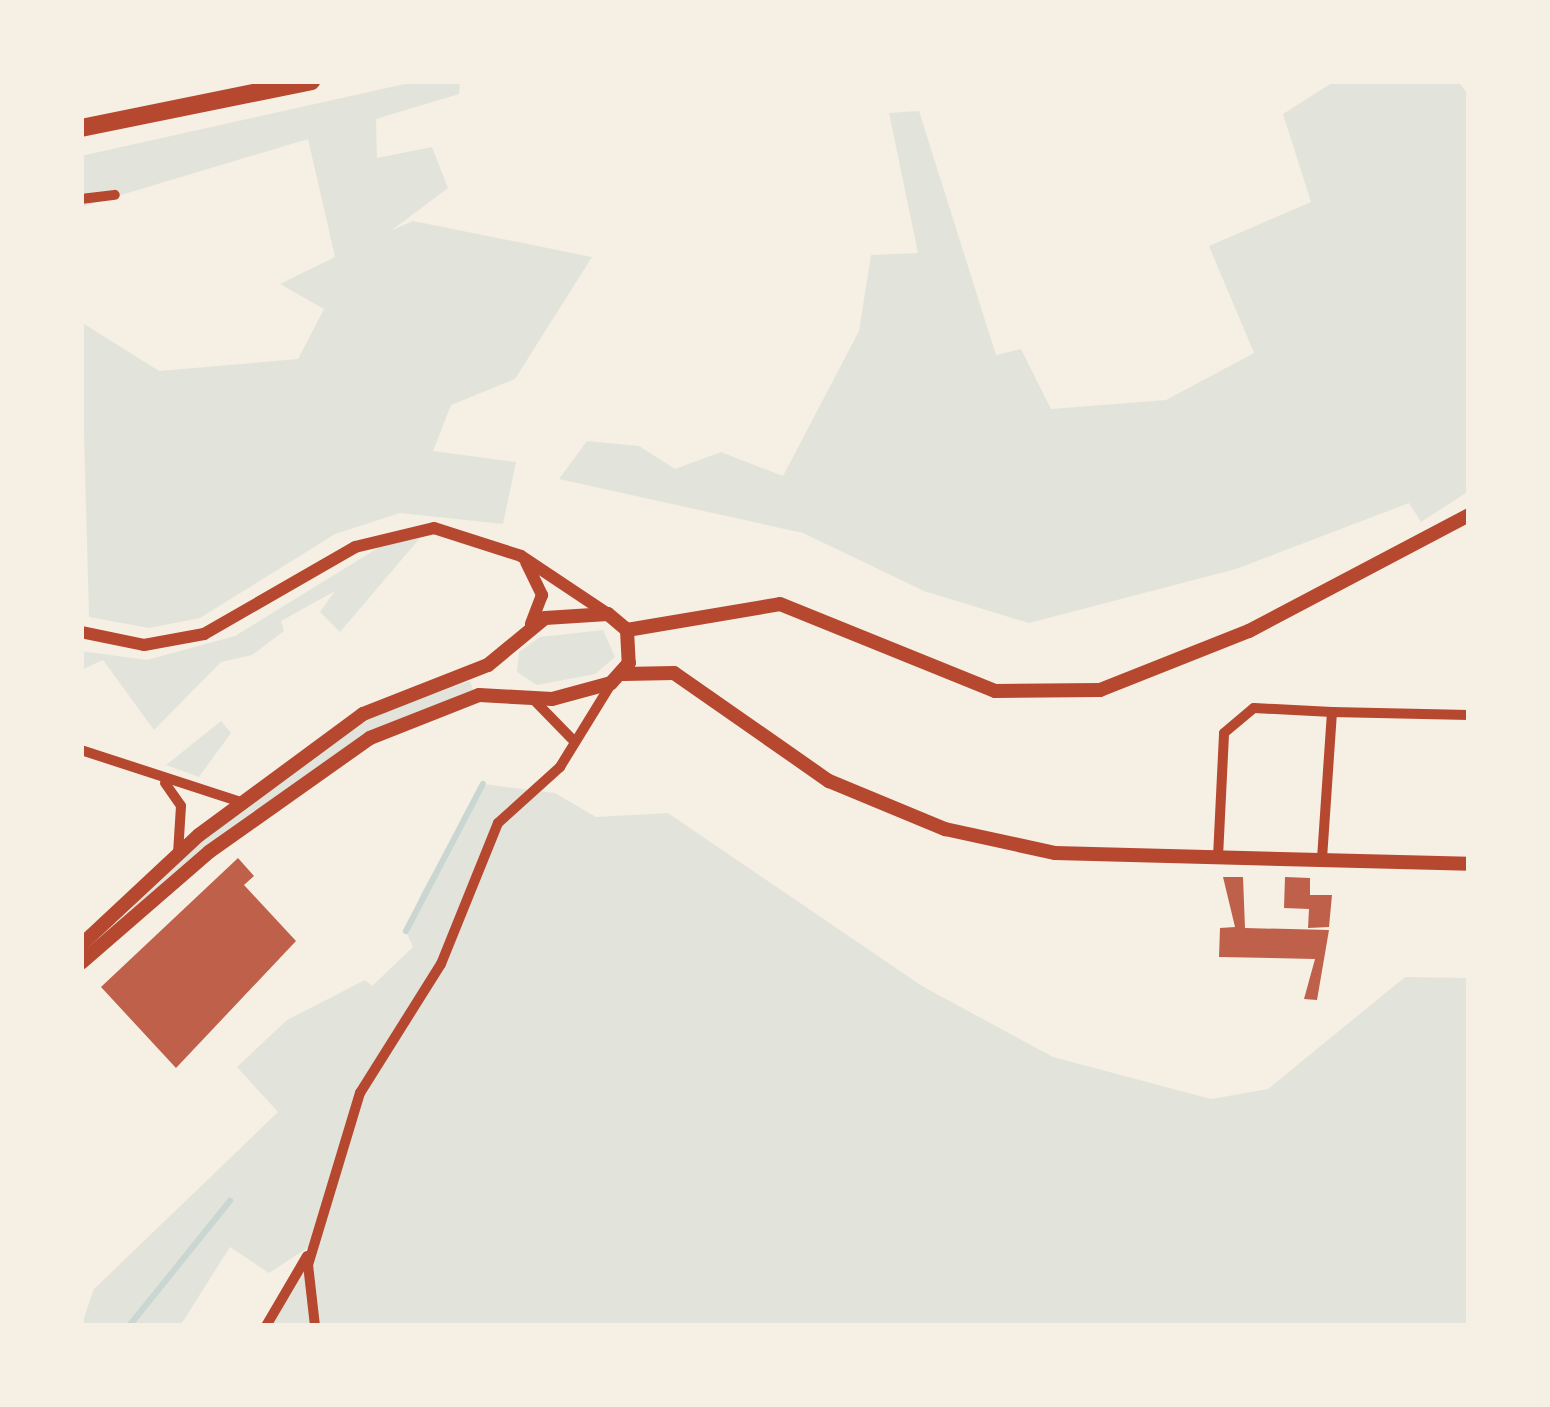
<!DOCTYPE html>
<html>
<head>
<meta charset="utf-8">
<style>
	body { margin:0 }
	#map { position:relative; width:1550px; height:1407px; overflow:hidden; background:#f6efe4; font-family:"Source Sans 3",sans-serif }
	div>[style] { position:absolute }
	.green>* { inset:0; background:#e2e4dc }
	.stream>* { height:6px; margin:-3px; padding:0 3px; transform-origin:3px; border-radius:3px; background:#c9d6d2 }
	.building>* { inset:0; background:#bf614a }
	.minor>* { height:10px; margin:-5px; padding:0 5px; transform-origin:5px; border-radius:5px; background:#b5482f }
	.tertiary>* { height:12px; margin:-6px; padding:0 6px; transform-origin:6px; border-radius:6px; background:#b5482f }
	.secondary>* { height:14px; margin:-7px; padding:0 7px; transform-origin:7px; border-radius:7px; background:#b5482f }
	.motorway>* { height:18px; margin:-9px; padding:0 9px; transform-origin:9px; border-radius:9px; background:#b5482f }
	span { translate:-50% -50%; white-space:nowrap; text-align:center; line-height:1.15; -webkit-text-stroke:10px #f6efe4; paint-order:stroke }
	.frame { position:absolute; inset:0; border:84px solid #f6efe4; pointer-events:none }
</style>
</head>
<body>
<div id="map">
	<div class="green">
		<i style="clip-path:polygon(418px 81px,460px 81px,459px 94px,376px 119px,377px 158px,432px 147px,448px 188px,392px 230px,413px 221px,592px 257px,515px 379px,451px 405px,433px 451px,516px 462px,503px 524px,400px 513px,335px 534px,200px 618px,149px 628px,89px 617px,81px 322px,159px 371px,298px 359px,324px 309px,280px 284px,335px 257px,308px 139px,81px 207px,81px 156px)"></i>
		<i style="clip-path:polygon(1335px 81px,1458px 81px,1469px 96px,1469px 491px,1421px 522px,1409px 503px,1236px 569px,1029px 623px,924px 591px,803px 533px,559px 479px,587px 441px,639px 446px,675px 469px,721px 452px,783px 476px,859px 331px,871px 255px,918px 253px,889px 113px,919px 111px,996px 355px,1021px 349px,1051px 409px,1166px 400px,1254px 353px,1209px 246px,1311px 202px,1283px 114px)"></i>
		<i style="clip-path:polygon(420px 538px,340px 632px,320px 612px,335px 591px,281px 621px,284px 631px,252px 655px,221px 662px,154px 730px,103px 660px,81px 670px,81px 651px,147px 660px,235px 636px,381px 546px)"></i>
		<i style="clip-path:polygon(603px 630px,615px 657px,595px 674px,537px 685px,517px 672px,519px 652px,540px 637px)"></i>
		<i style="clip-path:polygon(470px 681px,473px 690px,352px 742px,81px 955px,210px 834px,334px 742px,377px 714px)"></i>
		<i style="clip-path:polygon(221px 721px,231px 733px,199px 777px,166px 765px)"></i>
		<i style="clip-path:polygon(483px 784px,555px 793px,596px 817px,668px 813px,922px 986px,1053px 1057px,1211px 1099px,1268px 1089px,1405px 977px,1469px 978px,1469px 1326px,266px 1326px,312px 1245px,269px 1273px,230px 1247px,180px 1326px,81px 1326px,94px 1289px,278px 1112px,237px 1067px,287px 1020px,365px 980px,372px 986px,413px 947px,406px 931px,422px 892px)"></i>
	</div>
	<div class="stream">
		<i style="left:406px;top:931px;width:166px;rotate:-62.4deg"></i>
		<i style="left:129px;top:1326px;width:161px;rotate:-51.1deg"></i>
	</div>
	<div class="building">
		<i style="clip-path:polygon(238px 858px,254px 876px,244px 885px,296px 941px,176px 1068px,101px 987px)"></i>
		<i style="clip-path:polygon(1223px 877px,1243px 877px,1245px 928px,1329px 930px,1317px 1000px,1304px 999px,1315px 959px,1219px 957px,1220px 928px,1235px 927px)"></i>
		<i style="clip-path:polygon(1285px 877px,1310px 878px,1310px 895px,1332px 895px,1329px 927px,1308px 928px,1309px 909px,1284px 908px)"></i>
	</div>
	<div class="minor">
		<i style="left:81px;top:199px;width:34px;rotate:-7deg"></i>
		<i style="left:534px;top:700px;width:54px;rotate:45.7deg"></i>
		<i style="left:1332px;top:712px;width:137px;rotate:1.3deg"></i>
		<i style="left:81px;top:750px;width:168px;rotate:18deg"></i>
		<i style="left:165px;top:783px;width:28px;rotate:55deg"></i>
		<i style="left:181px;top:806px;width:48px;rotate:93.6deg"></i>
		<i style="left:1218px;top:857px;width:124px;rotate:-87.2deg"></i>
		<i style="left:1224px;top:733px;width:39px;rotate:-40deg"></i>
		<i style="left:1254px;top:708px;width:78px;rotate:2.9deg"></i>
		<i style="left:1332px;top:712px;width:148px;rotate:93.9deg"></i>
		<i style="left:266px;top:1326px;width:81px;rotate:-59.6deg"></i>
		<i style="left:315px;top:1326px;width:61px;rotate:-96.5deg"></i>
		<i style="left:308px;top:1265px;width:180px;rotate:-73.2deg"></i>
		<i style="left:360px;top:1093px;width:152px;rotate:-57.9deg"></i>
		<i style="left:441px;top:964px;width:152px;rotate:-68deg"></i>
		<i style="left:498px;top:823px;width:84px;rotate:-42.1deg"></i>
		<i style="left:560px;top:767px;width:97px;rotate:-58.4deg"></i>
	</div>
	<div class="tertiary">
		<i style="left:526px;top:562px;width:37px;rotate:64deg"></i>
		<i style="left:542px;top:595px;width:31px;rotate:111deg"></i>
		<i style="left:81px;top:632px;width:64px;rotate:11.7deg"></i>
		<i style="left:144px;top:645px;width:61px;rotate:-10.4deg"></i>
		<i style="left:204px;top:634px;width:174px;rotate:-29.9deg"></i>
		<i style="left:355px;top:547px;width:81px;rotate:-13.5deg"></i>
		<i style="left:434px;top:528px;width:91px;rotate:17.8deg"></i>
		<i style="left:521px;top:556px;width:105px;rotate:33.7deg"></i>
	</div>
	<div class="secondary">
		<i style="left:627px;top:630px;width:155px;rotate:-9.6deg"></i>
		<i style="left:780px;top:604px;width:232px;rotate:22deg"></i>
		<i style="left:995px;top:691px;width:105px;rotate:-0.5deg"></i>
		<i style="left:1100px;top:690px;width:160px;rotate:-21.6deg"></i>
		<i style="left:1249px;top:631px;width:249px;rotate:-27.8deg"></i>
		<i style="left:623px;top:674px;width:51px;rotate:-1.1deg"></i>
		<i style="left:674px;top:673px;width:189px;rotate:34.9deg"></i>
		<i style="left:829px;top:781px;width:126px;rotate:22.5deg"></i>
		<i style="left:945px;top:829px;width:113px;rotate:12.3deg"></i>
		<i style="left:1055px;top:853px;width:414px;rotate:1.5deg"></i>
		<i style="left:81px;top:945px;width:161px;rotate:-43deg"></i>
		<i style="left:199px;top:835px;width:204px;rotate:-36.4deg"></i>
		<i style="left:363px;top:714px;width:134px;rotate:-21.4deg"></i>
		<i style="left:488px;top:665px;width:74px;rotate:-39.5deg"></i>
		<i style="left:545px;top:618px;width:63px;rotate:-3.6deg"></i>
		<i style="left:608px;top:614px;width:25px;rotate:40deg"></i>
		<i style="left:627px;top:630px;width:33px;rotate:87deg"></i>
		<i style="left:629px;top:663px;width:27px;rotate:132deg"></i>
		<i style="left:611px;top:683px;width:61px;rotate:164.8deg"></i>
		<i style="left:552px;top:699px;width:73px;rotate:-176.9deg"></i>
		<i style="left:479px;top:695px;width:117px;rotate:158.5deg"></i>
		<i style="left:370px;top:738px;width:197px;rotate:144.7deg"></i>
		<i style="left:209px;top:852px;width:169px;rotate:139.1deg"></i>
	</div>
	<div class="motorway">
		<i style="left:81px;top:128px;width:235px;rotate:-11.5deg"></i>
	</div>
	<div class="frame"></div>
</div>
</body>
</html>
